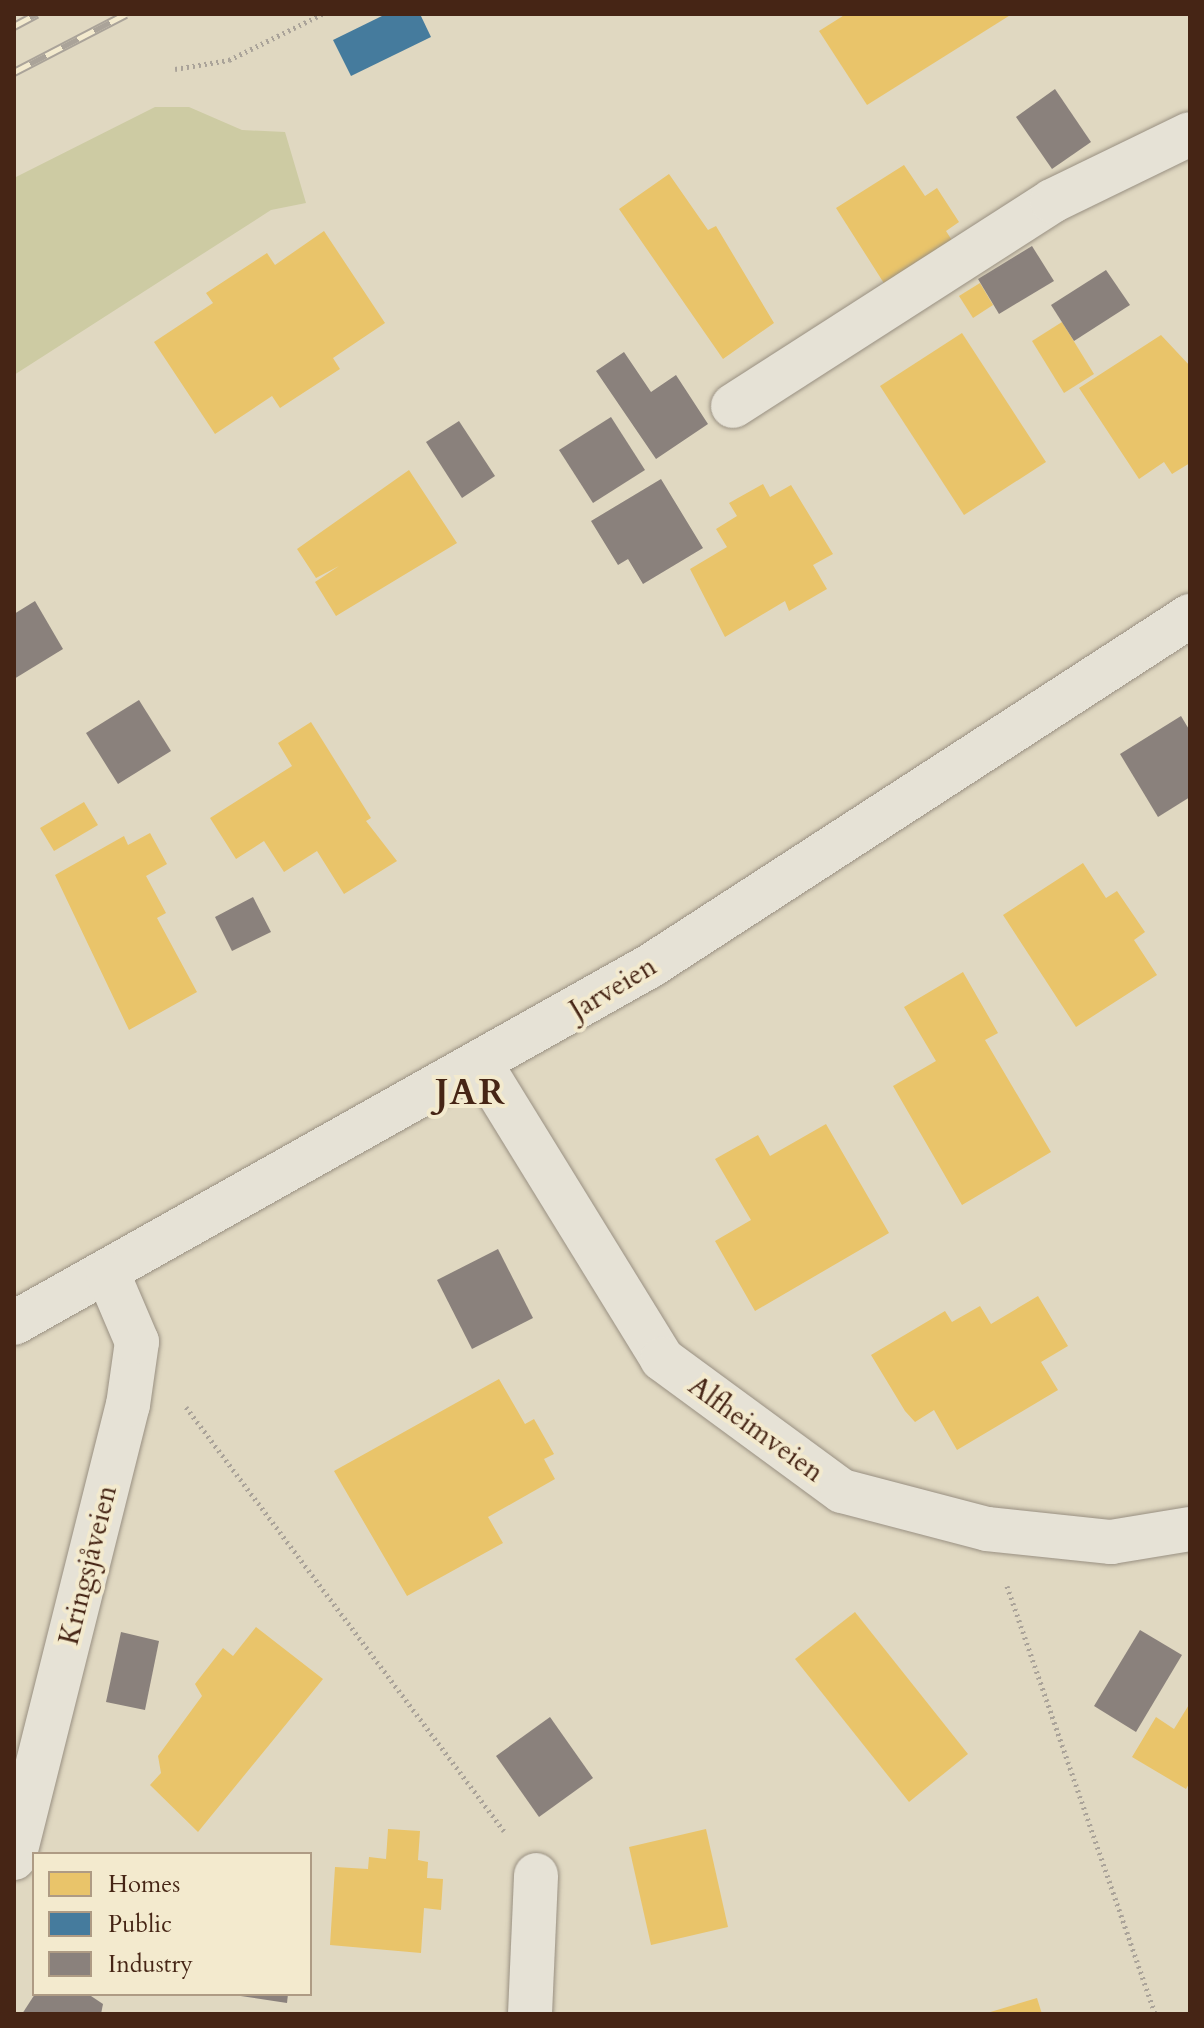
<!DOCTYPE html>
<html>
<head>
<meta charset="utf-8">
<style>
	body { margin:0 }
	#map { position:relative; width:1204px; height:2028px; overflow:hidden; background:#e0d8c1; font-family:Cardo,serif }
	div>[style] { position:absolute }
	.green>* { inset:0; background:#cdcba3 }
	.homes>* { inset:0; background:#e9c46a }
	.public>* { inset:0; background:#457b9d }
	.industry>* { inset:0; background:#8a817c }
	.path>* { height:5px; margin-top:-2.5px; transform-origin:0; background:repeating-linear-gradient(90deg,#aaa399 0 2px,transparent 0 6px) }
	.roads { filter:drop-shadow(0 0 2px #999082) drop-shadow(0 0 2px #999082) }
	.minor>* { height:44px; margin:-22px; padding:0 22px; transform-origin:22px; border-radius:22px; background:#e6e2d6 }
	.rail>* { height:9px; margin-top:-4.5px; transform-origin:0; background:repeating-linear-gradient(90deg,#f3eace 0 18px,#aaa399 0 36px); box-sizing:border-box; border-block:2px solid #aaa399 }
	span { translate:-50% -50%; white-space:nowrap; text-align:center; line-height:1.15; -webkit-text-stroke:8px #f3eace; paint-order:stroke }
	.street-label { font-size:28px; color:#462515 }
	.district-label { font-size:36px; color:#462515; font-weight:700; letter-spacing:2px }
	.frame { position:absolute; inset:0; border:16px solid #462515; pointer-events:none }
	.legend { position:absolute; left:32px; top:1852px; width:280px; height:144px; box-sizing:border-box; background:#f3eace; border:2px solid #ae9b84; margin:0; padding:10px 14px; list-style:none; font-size:24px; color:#462515 }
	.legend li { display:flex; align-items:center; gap:16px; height:40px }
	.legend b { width:40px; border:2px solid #ae9b84 }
</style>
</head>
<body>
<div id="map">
	<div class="green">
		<i style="clip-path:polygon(155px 107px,189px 107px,242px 130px,285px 132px,306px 203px,271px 210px,14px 375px,14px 178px)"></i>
	</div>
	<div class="homes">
		<i style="clip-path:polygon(846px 14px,1012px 14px,867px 105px,819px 31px)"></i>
		<i style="clip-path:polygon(904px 165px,925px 196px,937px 188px,959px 222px,946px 231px,955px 245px,887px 288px,836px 208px)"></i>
		<i style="clip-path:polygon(669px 174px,708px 230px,716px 226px,774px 323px,723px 359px,619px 209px)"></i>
		<i style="clip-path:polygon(324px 231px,385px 323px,333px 358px,340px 369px,280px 408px,272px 396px,215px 434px,154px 342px,213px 303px,206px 293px,267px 253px,275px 265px)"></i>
		<i style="clip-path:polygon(980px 283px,993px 305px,973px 318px,959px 296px)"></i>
		<i style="clip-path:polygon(1062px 322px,1094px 374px,1064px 393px,1032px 341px)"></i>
		<i style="clip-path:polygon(962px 333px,1046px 462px,964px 515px,880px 386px)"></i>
		<i style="clip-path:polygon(1161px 335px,1190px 366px,1190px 463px,1172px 474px,1164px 462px,1139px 479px,1079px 388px)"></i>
		<i style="clip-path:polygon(409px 470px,457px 543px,336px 616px,315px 582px,339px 566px,316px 578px,297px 549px)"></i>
		<i style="clip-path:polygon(763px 484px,770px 497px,791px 485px,833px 554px,813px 565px,827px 589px,789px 611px,785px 601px,725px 637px,690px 569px,727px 547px,716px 529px,737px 516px,729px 503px)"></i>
		<i style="clip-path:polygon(311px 722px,371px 818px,366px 821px,397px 861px,344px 894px,317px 851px,284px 872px,264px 841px,236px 859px,210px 818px,292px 766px,278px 743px)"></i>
		<i style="clip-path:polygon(84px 802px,98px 825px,54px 851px,40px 828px)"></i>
		<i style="clip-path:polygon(150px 833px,167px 864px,146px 876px,166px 913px,157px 918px,197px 992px,129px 1030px,55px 875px,124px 836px,128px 845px)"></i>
		<i style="clip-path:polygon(1083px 863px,1106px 898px,1117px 891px,1145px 932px,1134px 940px,1157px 975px,1076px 1027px,1003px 915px)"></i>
		<i style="clip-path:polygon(963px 972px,998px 1033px,985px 1040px,1051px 1152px,962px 1205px,893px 1086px,936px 1061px,904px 1007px)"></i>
		<i style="clip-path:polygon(826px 1124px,889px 1233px,755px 1311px,715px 1241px,751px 1220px,715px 1159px,758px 1135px,770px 1156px)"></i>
		<i style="clip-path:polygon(1038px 1296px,1068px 1346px,1041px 1362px,1058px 1390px,957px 1450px,934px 1410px,915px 1422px,905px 1411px,871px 1355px,945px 1311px,952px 1322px,980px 1306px,991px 1324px)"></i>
		<i style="clip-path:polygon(499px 1379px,525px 1424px,534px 1419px,554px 1454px,544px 1459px,555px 1479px,488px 1517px,503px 1543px,407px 1596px,334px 1471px)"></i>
		<i style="clip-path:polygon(855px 1612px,968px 1754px,909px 1802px,795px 1659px)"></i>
		<i style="clip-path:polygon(256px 1627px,323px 1679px,198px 1832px,150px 1785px,161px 1773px,158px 1756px,202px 1696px,195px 1684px,223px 1648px,233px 1656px)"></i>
		<i style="clip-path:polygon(1190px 1703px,1190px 1782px,1186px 1789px,1132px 1757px,1156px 1717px,1174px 1729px)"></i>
		<i style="clip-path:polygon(388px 1829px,420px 1831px,418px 1860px,428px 1862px,427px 1878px,443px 1879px,441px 1910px,424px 1908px,421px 1953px,330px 1945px,335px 1867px,368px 1869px,369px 1857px,386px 1859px)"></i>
		<i style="clip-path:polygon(706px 1829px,728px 1927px,651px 1945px,629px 1847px)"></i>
		<i style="clip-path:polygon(1037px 1998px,1042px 2014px,988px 2014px,987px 2013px)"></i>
	</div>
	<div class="public">
		<i style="clip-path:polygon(386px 14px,420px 14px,431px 37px,351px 76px,333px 40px)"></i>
	</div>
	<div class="industry">
		<i style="clip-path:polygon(1055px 89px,1091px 142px,1052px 169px,1016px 117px)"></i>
		<i style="clip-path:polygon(1032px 246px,1054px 281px,999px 314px,978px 279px)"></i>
		<i style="clip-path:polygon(1106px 270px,1130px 305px,1074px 341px,1051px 305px)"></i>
		<i style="clip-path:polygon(624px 352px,651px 392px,676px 375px,708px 424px,656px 459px,596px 371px)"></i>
		<i style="clip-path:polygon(611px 417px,645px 470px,593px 503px,559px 450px)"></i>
		<i style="clip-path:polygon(459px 421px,495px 476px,462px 498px,426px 442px)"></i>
		<i style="clip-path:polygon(661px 479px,703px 548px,643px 584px,628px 559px,618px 565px,591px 521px)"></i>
		<i style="clip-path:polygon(35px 601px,63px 649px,14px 679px,14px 614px)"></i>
		<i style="clip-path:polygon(139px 700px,171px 751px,118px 784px,86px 733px)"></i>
		<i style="clip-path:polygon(1181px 716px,1190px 731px,1190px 797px,1158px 817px,1120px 754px)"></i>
		<i style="clip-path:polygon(253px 897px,271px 932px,232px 951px,215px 917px)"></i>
		<i style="clip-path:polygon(498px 1249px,533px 1318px,472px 1349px,437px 1280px)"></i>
		<i style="clip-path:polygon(1140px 1630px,1182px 1655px,1136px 1732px,1094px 1706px)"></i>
		<i style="clip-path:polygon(121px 1632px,159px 1641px,145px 1710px,106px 1702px)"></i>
		<i style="clip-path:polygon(550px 1717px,593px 1778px,539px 1817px,496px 1756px)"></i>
		<i style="clip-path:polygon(35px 1994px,88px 1994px,103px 2004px,101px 2014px,22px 2014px)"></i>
		<i style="clip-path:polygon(227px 1994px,288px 1994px,287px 2003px)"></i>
	</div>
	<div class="path">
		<i style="left:175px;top:69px;width:55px;rotate:-9.5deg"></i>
		<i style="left:229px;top:60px;width:104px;rotate:-26.3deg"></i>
		<i style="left:186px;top:1407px;width:530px;rotate:53.13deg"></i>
		<i style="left:1007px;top:1586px;width:453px;rotate:70.9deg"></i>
	</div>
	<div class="roads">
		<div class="minor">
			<i style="left:733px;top:406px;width:379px;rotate:-32.7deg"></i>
			<i style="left:1052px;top:201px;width:153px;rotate:-25.9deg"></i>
			<i style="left:482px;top:1066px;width:344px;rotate:58.4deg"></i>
			<i style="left:662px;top:1359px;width:223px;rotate:36.3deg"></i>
			<i style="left:842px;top:1491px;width:150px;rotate:14.7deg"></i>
			<i style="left:987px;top:1529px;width:125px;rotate:6deg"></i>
			<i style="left:1111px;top:1542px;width:80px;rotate:-9.3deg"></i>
			<i style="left:14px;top:1323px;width:729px;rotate:-29.31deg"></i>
			<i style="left:650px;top:966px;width:644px;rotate:-32.95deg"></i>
			<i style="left:14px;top:1858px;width:467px;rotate:-75.9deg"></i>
			<i style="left:128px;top:1405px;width:64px;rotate:-81.9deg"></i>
			<i style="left:137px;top:1342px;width:74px;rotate:-113.1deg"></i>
			<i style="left:530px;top:2014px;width:139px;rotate:-87.5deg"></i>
		</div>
	</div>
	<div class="rail">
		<i style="left:14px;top:26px;width:26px;rotate:-28deg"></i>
		<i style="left:14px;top:72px;width:126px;rotate:-27.4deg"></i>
	</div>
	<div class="street-label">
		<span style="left:613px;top:988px;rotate:-31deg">Jarveien</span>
		<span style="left:756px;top:1429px;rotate:36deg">Alfheimveien</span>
		<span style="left:88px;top:1565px;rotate:-76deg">Kringsjåveien</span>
	</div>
	<div class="district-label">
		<span style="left:471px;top:1093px">JAR</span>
	</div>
	<div class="frame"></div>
	<ul class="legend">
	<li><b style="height:22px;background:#e9c46a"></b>Homes</li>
	<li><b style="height:22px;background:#457b9d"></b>Public</li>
	<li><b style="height:22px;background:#8a817c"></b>Industry</li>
	</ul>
</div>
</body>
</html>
